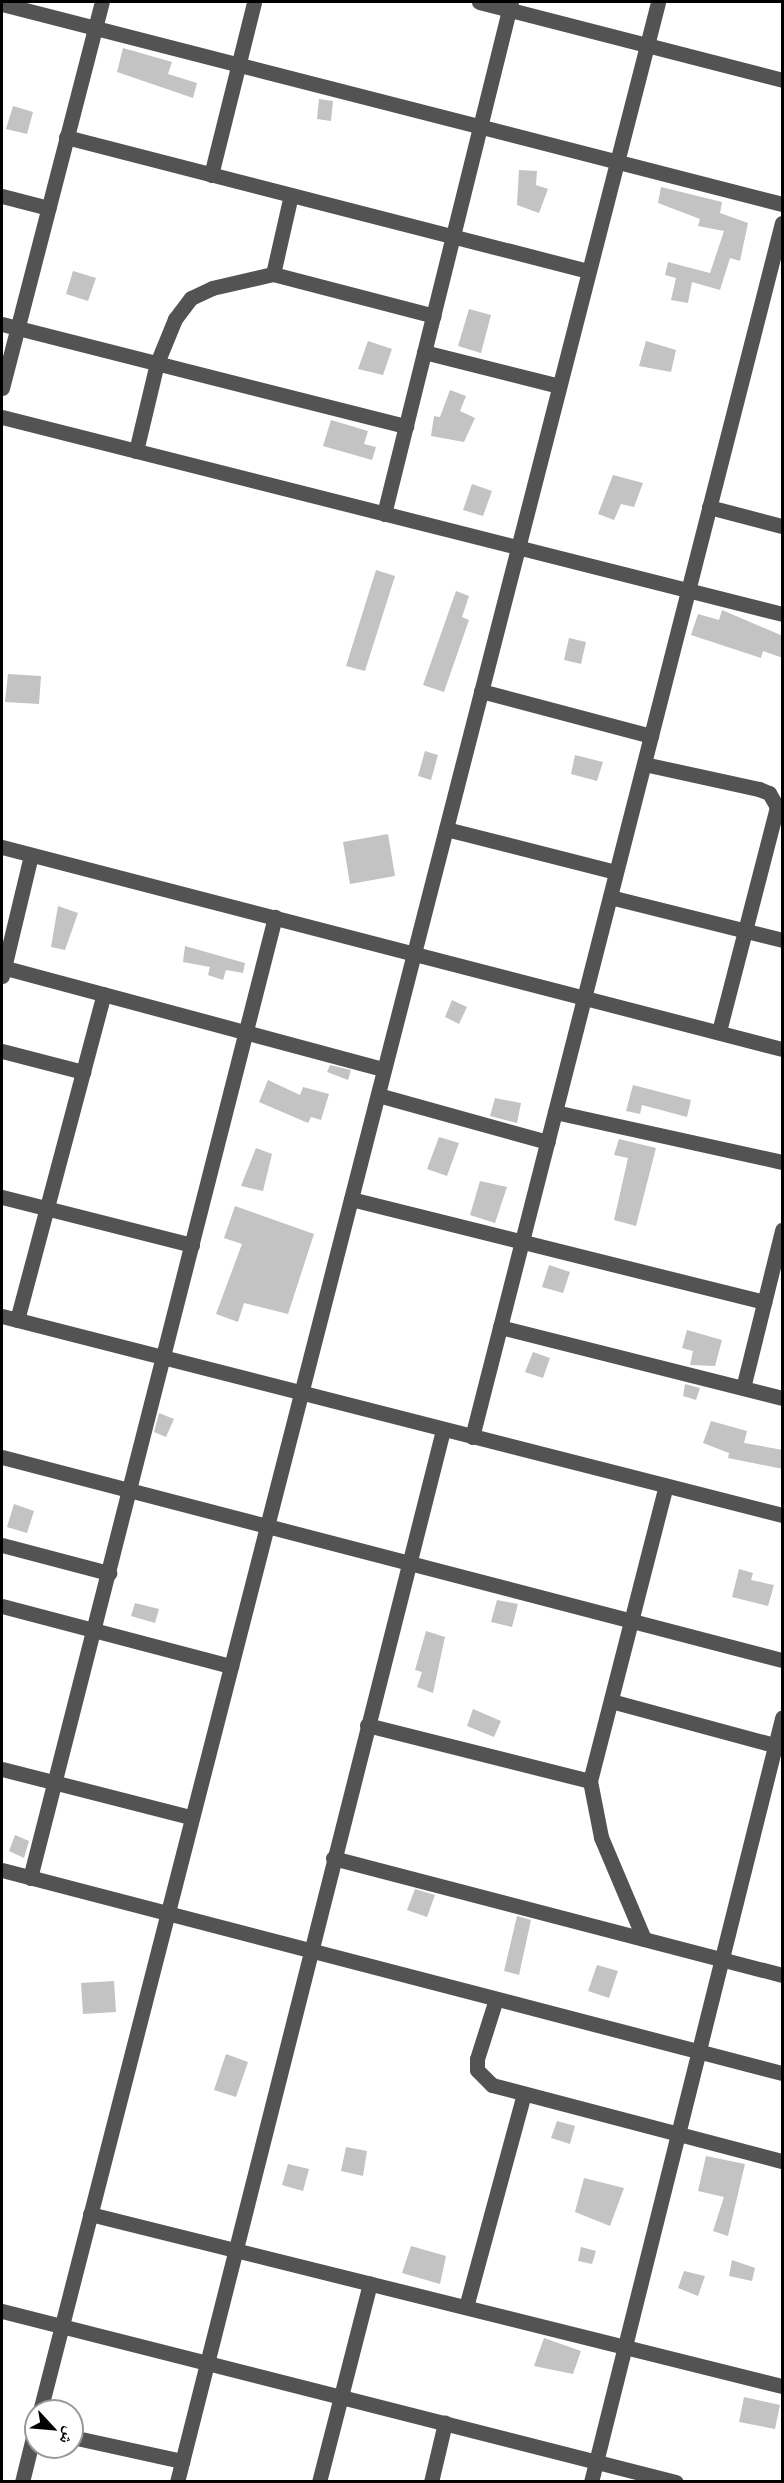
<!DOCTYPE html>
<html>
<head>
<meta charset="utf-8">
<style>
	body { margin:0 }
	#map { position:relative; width:784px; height:2483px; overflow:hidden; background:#fff; font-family:Mulish,"Noto Naskh Arabic",sans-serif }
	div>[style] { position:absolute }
	.building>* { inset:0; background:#c3c3c3 }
	.minor>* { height:15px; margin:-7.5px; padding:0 7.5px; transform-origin:7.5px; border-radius:7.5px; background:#535353 }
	span { translate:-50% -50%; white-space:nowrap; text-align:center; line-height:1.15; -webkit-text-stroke:5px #fff; paint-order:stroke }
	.frame { position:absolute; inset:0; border:3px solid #000; pointer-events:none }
	.north { position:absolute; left:24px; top:2399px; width:60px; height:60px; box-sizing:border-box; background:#fff; border:2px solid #999; border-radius:50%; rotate:116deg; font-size:16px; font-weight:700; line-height:24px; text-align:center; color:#000 }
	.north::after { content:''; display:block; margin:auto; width:21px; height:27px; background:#000; clip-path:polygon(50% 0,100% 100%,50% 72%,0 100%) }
</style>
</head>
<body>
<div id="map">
	<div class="building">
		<i style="clip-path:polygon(123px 48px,172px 62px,168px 74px,197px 83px,193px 98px,117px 72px)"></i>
		<i style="clip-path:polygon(319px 99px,333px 101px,331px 121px,317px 119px)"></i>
		<i style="clip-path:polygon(13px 106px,33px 112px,27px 134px,6px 129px)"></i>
		<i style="clip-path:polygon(519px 170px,537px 171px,536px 185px,548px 189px,539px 213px,517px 205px)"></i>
		<i style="clip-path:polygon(661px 187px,722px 202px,720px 213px,748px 223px,740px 261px,730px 258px,720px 290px,692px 282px,688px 303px,671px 300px,676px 278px,665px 275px,668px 262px,710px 273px,724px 231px,698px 226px,700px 219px,658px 203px)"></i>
		<i style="clip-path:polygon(73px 271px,96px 278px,88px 301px,66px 294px)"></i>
		<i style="clip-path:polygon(469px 309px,491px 315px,481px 353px,458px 346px)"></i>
		<i style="clip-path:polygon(368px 341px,392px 349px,383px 375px,358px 369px)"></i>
		<i style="clip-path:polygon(646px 341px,676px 350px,671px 372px,639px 366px)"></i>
		<i style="clip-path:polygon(450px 390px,466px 396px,460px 411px,475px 418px,464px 442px,431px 436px,434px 416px,440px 417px)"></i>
		<i style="clip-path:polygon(331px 420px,368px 431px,364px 444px,376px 447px,372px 460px,323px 446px)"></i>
		<i style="clip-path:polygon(613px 475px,643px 483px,634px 507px,621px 504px,614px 520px,598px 514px)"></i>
		<i style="clip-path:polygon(472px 484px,492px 491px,483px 516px,463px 510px)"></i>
		<i style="clip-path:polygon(376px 570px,395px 576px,365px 671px,346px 666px)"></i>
		<i style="clip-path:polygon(456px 591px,469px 596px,462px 617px,469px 620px,444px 692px,423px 685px)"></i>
		<i style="clip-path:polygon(722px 610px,783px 636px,783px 658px,763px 651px,761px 658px,691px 635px,698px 614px,719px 620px)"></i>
		<i style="clip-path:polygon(569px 638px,586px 642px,581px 664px,564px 660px)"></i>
		<i style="clip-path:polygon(8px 674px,41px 676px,39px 704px,5px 702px)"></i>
		<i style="clip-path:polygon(425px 751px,438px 755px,431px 780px,418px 776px)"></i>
		<i style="clip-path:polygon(575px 755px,603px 762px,597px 781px,571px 774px)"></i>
		<i style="clip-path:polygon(388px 834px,395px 876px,350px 884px,343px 842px)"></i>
		<i style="clip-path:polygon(58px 906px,78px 913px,65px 950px,51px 947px)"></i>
		<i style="clip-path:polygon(185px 946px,245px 963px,243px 973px,226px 970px,223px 980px,208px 975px,210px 967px,183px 962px)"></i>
		<i style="clip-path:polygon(452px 1000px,467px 1007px,459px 1024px,445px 1017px)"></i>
		<i style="clip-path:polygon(330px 1065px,351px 1070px,348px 1080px,327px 1072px)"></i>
		<i style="clip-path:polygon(268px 1080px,300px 1095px,303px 1087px,329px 1094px,321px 1120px,311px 1117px,308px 1123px,259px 1102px)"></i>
		<i style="clip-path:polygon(633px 1085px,691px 1100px,687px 1117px,642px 1105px,640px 1114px,626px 1111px)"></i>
		<i style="clip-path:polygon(495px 1098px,521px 1103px,517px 1123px,490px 1116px)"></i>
		<i style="clip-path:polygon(439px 1137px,459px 1143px,447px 1176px,427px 1169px)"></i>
		<i style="clip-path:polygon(619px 1139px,656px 1148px,636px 1226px,614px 1220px,628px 1158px,614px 1155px)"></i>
		<i style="clip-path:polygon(256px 1148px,272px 1154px,263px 1191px,241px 1186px)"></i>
		<i style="clip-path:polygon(480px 1181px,507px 1187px,495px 1223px,470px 1215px)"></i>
		<i style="clip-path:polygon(235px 1206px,314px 1234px,288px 1314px,244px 1303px,238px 1322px,216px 1314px,242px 1244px,224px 1238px)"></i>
		<i style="clip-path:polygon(549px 1265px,570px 1272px,563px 1293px,542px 1287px)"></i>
		<i style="clip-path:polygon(687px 1330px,722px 1340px,715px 1366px,690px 1365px,693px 1351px,682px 1348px)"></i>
		<i style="clip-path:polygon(533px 1352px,550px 1358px,543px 1378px,525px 1372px)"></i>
		<i style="clip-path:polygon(685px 1384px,700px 1388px,696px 1400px,683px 1396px)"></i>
		<i style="clip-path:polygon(159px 1413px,174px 1419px,166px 1437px,154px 1432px)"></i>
		<i style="clip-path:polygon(711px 1421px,747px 1431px,744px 1443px,783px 1450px,783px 1469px,728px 1458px,729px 1453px,703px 1443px)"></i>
		<i style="clip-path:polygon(14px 1504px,34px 1511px,27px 1533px,7px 1527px)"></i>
		<i style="clip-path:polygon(739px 1569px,753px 1573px,751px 1580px,774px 1585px,768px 1606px,732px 1597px)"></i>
		<i style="clip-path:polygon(497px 1600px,518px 1604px,512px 1627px,491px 1622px)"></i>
		<i style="clip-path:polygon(135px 1603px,159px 1609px,155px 1623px,131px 1616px)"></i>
		<i style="clip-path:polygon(426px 1631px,445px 1637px,433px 1693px,417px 1687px,422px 1672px,415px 1670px)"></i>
		<i style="clip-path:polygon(473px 1709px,501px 1721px,494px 1737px,467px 1726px)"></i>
		<i style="clip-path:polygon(15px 1835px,29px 1841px,24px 1858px,9px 1851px)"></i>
		<i style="clip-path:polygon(415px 1889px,435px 1895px,427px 1917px,407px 1910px)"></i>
		<i style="clip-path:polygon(517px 1916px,531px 1920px,519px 1975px,504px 1971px)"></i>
		<i style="clip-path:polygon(597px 1965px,618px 1971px,609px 1998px,588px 1991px)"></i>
		<i style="clip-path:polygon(114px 1981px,116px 2012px,83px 2014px,81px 1983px)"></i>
		<i style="clip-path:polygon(226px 2054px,248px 2062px,236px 2097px,214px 2090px)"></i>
		<i style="clip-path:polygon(557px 2121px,575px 2126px,570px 2144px,551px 2138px)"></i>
		<i style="clip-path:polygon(346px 2147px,367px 2151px,363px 2176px,341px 2171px)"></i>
		<i style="clip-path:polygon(706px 2156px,745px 2164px,728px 2236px,713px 2231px,724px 2197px,698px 2191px)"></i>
		<i style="clip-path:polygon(288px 2164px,309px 2169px,303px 2191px,282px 2185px)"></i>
		<i style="clip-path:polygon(584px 2178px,624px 2188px,610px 2226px,575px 2212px)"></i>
		<i style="clip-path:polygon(411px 2246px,446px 2256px,440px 2284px,402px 2273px)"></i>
		<i style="clip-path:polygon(581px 2247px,596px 2251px,592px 2264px,578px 2261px)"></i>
		<i style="clip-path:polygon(732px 2260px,755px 2268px,752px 2281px,729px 2276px)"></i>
		<i style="clip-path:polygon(684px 2271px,705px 2276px,698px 2296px,678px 2288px)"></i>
		<i style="clip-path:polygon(544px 2338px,581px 2351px,573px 2374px,534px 2366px)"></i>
		<i style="clip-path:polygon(744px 2397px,780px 2405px,775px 2429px,739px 2422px)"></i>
	</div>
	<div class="minor">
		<i style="left:479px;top:2px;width:313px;rotate:14.4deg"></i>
		<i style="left:2px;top:4px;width:805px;rotate:14.38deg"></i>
		<i style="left:66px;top:137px;width:539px;rotate:14.4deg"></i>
		<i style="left:211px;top:175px;width:178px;rotate:-76deg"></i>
		<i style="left:2px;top:196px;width:48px;rotate:14.6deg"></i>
		<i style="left:273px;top:274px;width:81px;rotate:-77.2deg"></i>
		<i style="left:2px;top:324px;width:417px;rotate:14.2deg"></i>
		<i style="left:424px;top:352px;width:139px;rotate:14.1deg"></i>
		<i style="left:2px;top:388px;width:399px;rotate:-75.5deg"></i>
		<i style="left:2px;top:417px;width:804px;rotate:14.17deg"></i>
		<i style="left:136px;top:451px;width:90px;rotate:-76.6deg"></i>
		<i style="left:157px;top:363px;width:48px;rotate:-67.8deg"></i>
		<i style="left:175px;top:319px;width:26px;rotate:-53deg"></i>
		<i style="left:191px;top:298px;width:23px;rotate:-25deg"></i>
		<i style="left:212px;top:288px;width:63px;rotate:-12.9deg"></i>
		<i style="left:273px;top:274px;width:166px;rotate:14.6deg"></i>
		<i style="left:709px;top:507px;width:75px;rotate:14.6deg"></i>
		<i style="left:384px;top:514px;width:528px;rotate:-76.07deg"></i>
		<i style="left:481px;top:691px;width:176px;rotate:14.8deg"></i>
		<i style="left:644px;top:764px;width:118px;rotate:12.3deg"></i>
		<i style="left:759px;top:789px;width:11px;rotate:22deg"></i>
		<i style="left:769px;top:793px;width:16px;rotate:60deg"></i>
		<i style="left:777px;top:807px;width:232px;rotate:104.5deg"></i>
		<i style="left:446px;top:829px;width:175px;rotate:14.2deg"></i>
		<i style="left:2px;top:847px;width:806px;rotate:14.52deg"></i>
		<i style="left:610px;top:897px;width:177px;rotate:14deg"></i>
		<i style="left:2px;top:967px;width:395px;rotate:15deg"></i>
		<i style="left:2px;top:976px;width:124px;rotate:-76.5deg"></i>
		<i style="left:2px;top:1051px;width:84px;rotate:14.5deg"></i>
		<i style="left:378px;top:1095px;width:176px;rotate:15.5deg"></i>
		<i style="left:555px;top:1112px;width:232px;rotate:12.4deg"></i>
		<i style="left:2px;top:1197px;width:196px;rotate:14.2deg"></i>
		<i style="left:351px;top:1199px;width:426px;rotate:14deg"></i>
		<i style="left:2px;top:1316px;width:805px;rotate:14.31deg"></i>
		<i style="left:17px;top:1320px;width:337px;rotate:-75.1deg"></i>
		<i style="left:500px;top:1327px;width:291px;rotate:14.1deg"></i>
		<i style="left:743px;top:1388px;width:163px;rotate:-76.1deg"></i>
		<i style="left:472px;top:1437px;width:1253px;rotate:-75.68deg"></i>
		<i style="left:2px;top:1457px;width:806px;rotate:14.59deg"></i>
		<i style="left:2px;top:1545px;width:111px;rotate:14.7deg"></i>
		<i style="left:2px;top:1606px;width:237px;rotate:14.7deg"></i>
		<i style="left:611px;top:1701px;width:177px;rotate:15.1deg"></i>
		<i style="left:367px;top:1725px;width:230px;rotate:14.1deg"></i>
		<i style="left:2px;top:1769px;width:195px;rotate:14.3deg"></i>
		<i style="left:333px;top:1858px;width:464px;rotate:14.6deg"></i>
		<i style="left:2px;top:1870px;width:806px;rotate:14.59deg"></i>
		<i style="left:30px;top:1878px;width:992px;rotate:-75.7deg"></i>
		<i style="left:644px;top:1939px;width:111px;rotate:-112.9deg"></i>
		<i style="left:601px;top:1837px;width:57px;rotate:-101.1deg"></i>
		<i style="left:590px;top:1781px;width:305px;rotate:-75.6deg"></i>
		<i style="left:496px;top:1999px;width:63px;rotate:107.6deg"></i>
		<i style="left:477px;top:2059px;width:11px;rotate:90deg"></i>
		<i style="left:477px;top:2070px;width:21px;rotate:45deg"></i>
		<i style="left:492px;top:2085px;width:300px;rotate:14.7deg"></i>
		<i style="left:90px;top:2214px;width:713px;rotate:13.96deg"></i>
		<i style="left:466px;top:2307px;width:221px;rotate:-74.8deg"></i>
		<i style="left:2px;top:2311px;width:695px;rotate:14.24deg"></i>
		<i style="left:40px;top:2411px;width:2487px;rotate:-75.61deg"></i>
		<i style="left:72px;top:2437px;width:113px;rotate:12.3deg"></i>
		<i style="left:22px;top:2482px;width:59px;rotate:-76.2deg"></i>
		<i style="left:177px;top:2482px;width:1085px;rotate:-75.81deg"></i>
		<i style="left:319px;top:2482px;width:205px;rotate:-75.6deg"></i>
		<i style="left:431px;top:2482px;width:61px;rotate:-76.7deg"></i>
		<i style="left:591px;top:2482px;width:788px;rotate:-75.96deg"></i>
	</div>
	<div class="frame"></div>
	<div class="north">ش</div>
</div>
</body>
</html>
